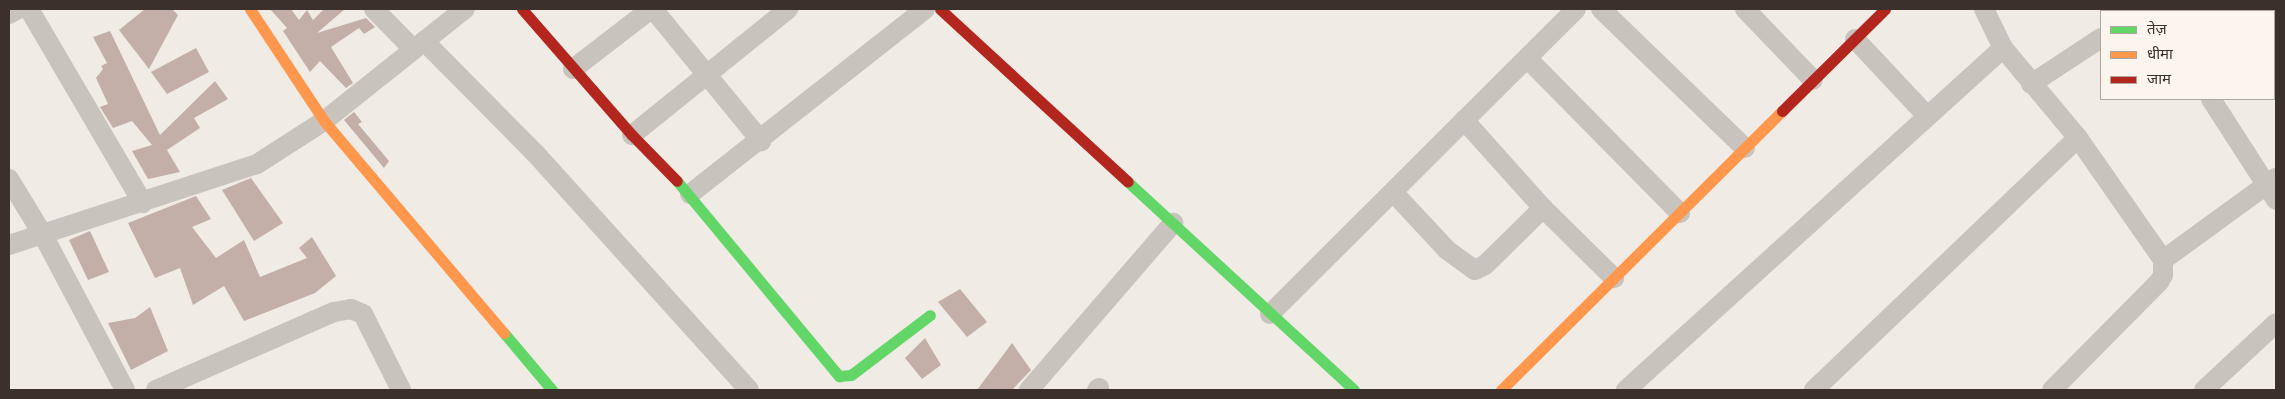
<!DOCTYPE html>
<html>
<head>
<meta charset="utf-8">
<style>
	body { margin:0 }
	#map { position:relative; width:2285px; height:399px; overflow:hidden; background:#f0ebe5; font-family:"Fira Sans","Noto Sans Devanagari",sans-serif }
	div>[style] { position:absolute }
	.building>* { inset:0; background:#c3afa7 }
	.street>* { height:20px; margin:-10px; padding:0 10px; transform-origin:10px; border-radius:10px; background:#c9c3be }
	.fast>* { height:11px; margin:-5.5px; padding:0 5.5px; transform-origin:5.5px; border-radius:5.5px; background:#63d668 }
	.slow>* { height:11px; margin:-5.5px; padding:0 5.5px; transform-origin:5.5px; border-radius:5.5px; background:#ff974d }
	.jam>* { height:11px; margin:-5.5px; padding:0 5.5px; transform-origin:5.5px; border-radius:5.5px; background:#b3261e }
	span { translate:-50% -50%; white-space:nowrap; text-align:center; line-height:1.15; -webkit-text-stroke:4px #fbf5ee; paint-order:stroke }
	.frame { position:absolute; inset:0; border:10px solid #3b302b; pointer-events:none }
	.legend { position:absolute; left:2100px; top:10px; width:175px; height:90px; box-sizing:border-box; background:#fbf5ee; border:1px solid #aea6a0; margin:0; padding:6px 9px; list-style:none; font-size:15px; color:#3b302b }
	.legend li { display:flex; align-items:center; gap:10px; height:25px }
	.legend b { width:25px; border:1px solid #aea6a0 }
</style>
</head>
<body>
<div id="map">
	<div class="building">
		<i style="clip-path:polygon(145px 9px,172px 9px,178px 15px,149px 69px,119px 30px)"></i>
		<i style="clip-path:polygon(270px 9px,291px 9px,299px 20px,307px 10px,313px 20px,324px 9px,345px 9px,317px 33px,366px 18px,375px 27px,364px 34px,359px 28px,331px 47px,353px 83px,346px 88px,320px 61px,310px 72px,283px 31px,287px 28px)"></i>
		<i style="clip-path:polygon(110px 31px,160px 135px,215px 81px,228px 99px,194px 118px,200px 128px,167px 150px,180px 172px,148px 179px,132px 151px,152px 145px,132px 121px,113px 128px,100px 107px,108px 104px,96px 78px,103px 69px,101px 66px,107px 63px,93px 37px)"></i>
		<i style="clip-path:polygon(196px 48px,209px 72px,167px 94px,151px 72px)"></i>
		<i style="clip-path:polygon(354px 112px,362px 122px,358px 124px,389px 161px,384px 168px,344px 120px)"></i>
		<i style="clip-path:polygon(251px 178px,283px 223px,254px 241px,222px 190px)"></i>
		<i style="clip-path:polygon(196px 196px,211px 219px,192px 227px,216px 258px,244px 240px,260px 277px,307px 258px,299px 248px,312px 237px,336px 276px,315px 293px,244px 321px,224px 286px,193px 305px,180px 268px,155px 278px,128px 223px)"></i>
		<i style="clip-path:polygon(90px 231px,109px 272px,88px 280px,69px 240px)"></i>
		<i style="clip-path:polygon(960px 289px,987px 322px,967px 337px,938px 302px)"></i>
		<i style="clip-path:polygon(150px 307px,168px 351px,131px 370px,108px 323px,135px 318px)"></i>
		<i style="clip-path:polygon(925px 338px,941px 365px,922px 379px,905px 358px)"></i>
		<i style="clip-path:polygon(1012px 343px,1031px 370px,1012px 390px,977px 390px)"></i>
	</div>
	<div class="street">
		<i style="left:29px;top:9px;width:225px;rotate:59.6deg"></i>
		<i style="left:374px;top:9px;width:56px;rotate:45.7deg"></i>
		<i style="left:653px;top:9px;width:171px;rotate:50.7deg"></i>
		<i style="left:1601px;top:9px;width:200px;rotate:44deg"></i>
		<i style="left:1745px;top:9px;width:98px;rotate:46.2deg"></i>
		<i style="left:1984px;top:9px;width:43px;rotate:64deg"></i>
		<i style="left:2003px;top:48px;width:117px;rotate:50.2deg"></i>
		<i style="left:2078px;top:138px;width:149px;rotate:55.1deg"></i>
		<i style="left:2143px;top:11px;width:4px;rotate:-27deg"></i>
		<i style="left:9px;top:14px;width:10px;rotate:-29deg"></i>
		<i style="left:1855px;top:39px;width:105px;rotate:46.9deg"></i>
		<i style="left:424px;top:41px;width:158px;rotate:45.3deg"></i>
		<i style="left:535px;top:153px;width:319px;rotate:47.9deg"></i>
		<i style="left:1527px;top:58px;width:218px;rotate:45.4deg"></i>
		<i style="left:2274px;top:66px;width:2px;rotate:-27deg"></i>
		<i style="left:573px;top:69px;width:98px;rotate:-37.6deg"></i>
		<i style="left:2031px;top:84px;width:84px;rotate:-33.3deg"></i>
		<i style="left:2211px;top:99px;width:120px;rotate:57.2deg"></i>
		<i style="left:1464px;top:120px;width:118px;rotate:48.1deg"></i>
		<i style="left:1543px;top:208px;width:100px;rotate:44.6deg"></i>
		<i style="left:632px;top:135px;width:201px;rotate:-38.9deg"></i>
		<i style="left:9px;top:179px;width:66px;rotate:58.7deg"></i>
		<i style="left:43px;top:235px;width:175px;rotate:62.1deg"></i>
		<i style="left:1393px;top:192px;width:79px;rotate:47deg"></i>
		<i style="left:1447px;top:250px;width:34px;rotate:36deg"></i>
		<i style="left:1475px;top:270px;width:11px;rotate:-27deg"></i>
		<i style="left:1485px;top:265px;width:81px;rotate:-44.5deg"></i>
		<i style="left:690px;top:194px;width:299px;rotate:-38.2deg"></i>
		<i style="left:9px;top:245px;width:261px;rotate:-18.1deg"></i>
		<i style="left:257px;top:164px;width:80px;rotate:-32.7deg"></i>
		<i style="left:324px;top:121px;width:180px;rotate:-38.5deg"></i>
		<i style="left:1270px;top:314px;width:432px;rotate:-44.9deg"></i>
		<i style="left:156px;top:390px;width:194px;rotate:-23.7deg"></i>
		<i style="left:334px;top:312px;width:17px;rotate:-10deg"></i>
		<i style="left:351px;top:309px;width:13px;rotate:23deg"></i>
		<i style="left:363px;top:314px;width:85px;rotate:63.4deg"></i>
		<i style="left:1029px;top:390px;width:221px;rotate:-49.2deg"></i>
		<i style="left:1097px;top:390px;width:3px;rotate:-45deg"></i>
		<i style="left:1626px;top:390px;width:509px;rotate:-42.21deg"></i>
		<i style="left:1814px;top:390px;width:365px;rotate:-43.7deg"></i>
		<i style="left:2052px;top:390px;width:152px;rotate:-45.3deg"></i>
		<i style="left:2159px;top:282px;width:8px;rotate:-60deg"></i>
		<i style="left:2163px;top:275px;width:15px;rotate:-90deg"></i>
		<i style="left:2163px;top:260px;width:140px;rotate:-36deg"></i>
		<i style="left:2204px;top:390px;width:98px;rotate:-42.9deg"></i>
	</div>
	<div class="fast">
		<i style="left:677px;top:181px;width:254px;rotate:50.3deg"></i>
		<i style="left:839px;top:376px;width:12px;rotate:-5deg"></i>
		<i style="left:851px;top:375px;width:99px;rotate:-37.2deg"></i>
		<i style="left:1128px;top:182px;width:307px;rotate:42.6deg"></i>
		<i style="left:504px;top:333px;width:75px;rotate:49.9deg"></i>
	</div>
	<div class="slow">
		<i style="left:250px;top:9px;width:134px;rotate:56.5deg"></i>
		<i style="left:324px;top:121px;width:278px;rotate:49.7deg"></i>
		<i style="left:1501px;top:390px;width:396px;rotate:-44.8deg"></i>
	</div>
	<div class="jam">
		<i style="left:522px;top:9px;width:167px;rotate:48.9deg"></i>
		<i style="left:632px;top:135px;width:64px;rotate:45.6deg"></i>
		<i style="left:940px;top:9px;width:255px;rotate:42.6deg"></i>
		<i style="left:1782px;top:111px;width:145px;rotate:-44.7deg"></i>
	</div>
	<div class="frame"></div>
	<ul class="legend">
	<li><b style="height:6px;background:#63d668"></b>तेज़</li>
	<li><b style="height:6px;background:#ff974d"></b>धीमा</li>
	<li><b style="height:6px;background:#b3261e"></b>जाम</li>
	</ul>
</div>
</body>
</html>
